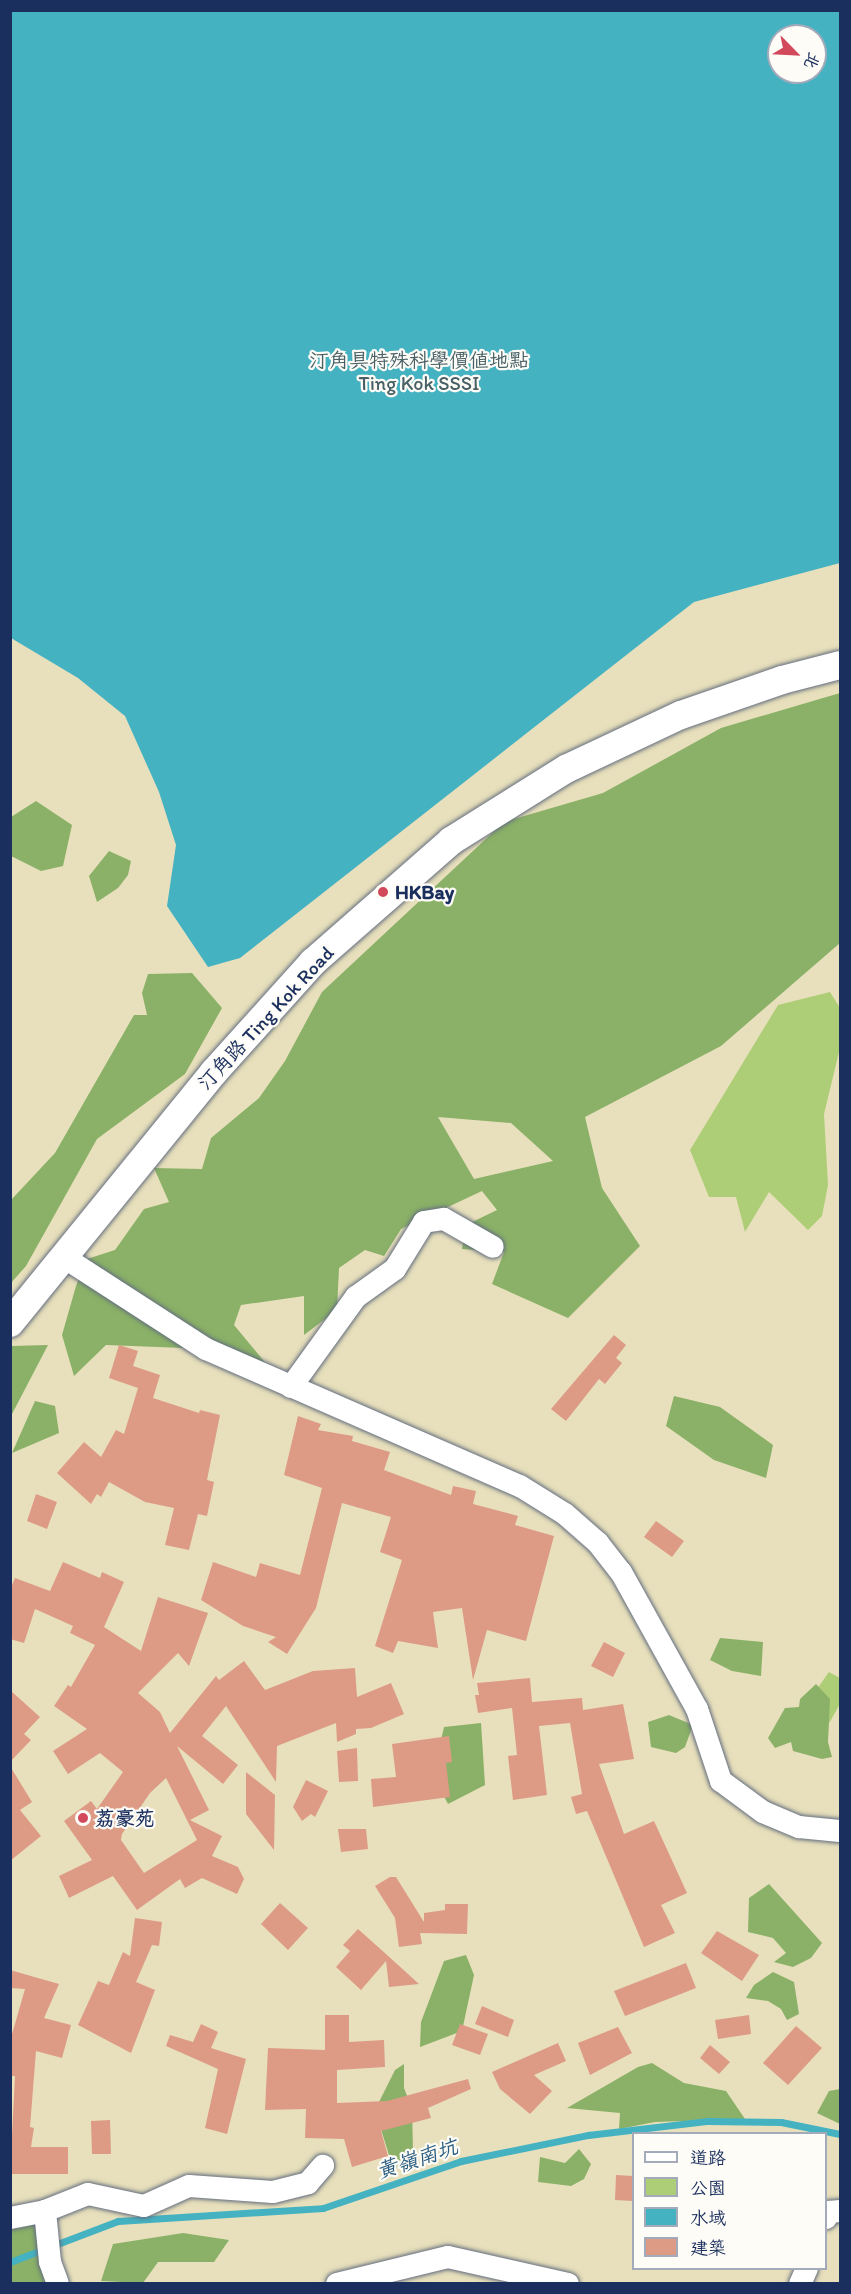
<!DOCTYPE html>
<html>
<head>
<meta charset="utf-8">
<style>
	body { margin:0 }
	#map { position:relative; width:851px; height:2294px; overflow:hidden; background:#e8e0bc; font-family:Itim,"LXGW WenKai TC",sans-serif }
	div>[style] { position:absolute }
	.green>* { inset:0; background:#adce76 }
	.forest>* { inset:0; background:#8ab167 }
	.water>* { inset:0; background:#45b2c2 }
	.stream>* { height:7px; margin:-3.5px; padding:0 3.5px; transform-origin:3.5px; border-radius:3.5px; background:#45b2c2 }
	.building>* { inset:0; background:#dd9b85 }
	.roads { filter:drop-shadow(0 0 2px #636d7f) drop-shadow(0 0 2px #636d7f) }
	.minor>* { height:22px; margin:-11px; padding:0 11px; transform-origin:11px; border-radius:11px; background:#fff }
	.major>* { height:28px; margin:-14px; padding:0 14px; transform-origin:14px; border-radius:14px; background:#fff }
	.dots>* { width:16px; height:16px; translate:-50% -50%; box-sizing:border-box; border:3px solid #fdfcf7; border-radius:50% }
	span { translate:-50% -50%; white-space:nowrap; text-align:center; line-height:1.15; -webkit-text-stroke:4.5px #fdfcf7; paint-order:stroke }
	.park-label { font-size:20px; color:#475f65 }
	.poi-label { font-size:20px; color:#1b2f5e; font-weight:700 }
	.left { translate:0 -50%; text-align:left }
	.street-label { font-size:20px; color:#1b2f5e }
	.water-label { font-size:21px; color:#2a5d81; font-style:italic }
	.frame { position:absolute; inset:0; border:12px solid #1b2f5e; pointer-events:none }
	.legend { position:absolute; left:632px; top:2132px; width:195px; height:138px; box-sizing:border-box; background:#fdfcf7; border:2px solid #a3aaba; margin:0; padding:8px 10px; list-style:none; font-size:18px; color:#1b2f5e }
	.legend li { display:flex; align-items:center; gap:12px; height:30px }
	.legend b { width:30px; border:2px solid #a3aaba }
	.north { position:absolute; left:767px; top:24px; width:60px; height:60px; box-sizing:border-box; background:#fdfcf7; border:2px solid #a3aaba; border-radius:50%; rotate:114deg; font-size:16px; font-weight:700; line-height:24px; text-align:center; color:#1b2f5e }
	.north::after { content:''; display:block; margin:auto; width:21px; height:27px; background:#d1495b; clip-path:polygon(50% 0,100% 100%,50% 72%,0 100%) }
</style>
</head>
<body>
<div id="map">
	<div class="green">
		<i style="clip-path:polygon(830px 992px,840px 1008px,840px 1048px,824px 1114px,828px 1185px,822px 1216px,808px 1230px,769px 1192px,745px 1232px,736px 1197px,709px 1197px,690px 1150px,778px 1005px)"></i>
		<i style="clip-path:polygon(829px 1672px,840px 1678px,840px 1704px,824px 1732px,795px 1720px)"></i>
	</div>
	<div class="forest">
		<i style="clip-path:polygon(evenodd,840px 693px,840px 943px,721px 1046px,585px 1117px,602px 1188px,640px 1246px,568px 1318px,492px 1284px,504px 1252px,462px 1249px,466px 1225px,497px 1210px,482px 1191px,401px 1229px,384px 1256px,365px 1250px,339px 1268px,337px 1310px,304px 1335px,304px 1296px,241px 1305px,234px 1325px,268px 1366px,267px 1385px,183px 1348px,106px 1345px,74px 1376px,62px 1335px,76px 1286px,87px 1259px,115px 1250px,144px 1209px,169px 1202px,154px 1168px,202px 1169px,211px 1138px,259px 1098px,285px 1061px,322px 992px,504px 822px,603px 793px,721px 728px,840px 693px,438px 1117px,511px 1123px,553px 1161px,474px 1179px,438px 1117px)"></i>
		<i style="clip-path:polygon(36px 801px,72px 825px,63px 866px,41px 871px,11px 856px,11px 817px)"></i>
		<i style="clip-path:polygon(109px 851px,131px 861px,128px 875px,118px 888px,97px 902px,89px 876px)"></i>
		<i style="clip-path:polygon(192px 973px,222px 1008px,185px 1074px,97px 1139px,26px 1266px,11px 1283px,11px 1200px,55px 1153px,134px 1015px,147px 1015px,142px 993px,148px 974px)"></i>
		<i style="clip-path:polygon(48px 1345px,11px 1416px,11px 1346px)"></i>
		<i style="clip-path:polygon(674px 1396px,720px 1407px,773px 1445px,766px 1478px,714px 1460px,666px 1426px)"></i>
		<i style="clip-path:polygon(35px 1401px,55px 1406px,59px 1433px,12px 1453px)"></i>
		<i style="clip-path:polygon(720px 1638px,763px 1642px,761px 1676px,732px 1671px,710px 1660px)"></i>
		<i style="clip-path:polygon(816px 1684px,830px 1699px,828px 1742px,832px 1757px,822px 1759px,793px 1751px,791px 1742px,775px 1748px,768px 1738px,785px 1708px,799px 1707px,800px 1699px)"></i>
		<i style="clip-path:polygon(669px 1715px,693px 1725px,685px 1747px,676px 1753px,651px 1747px,648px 1722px)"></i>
		<i style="clip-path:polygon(481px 1723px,485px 1785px,448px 1804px,433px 1775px,444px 1727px)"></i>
		<i style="clip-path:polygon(769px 1884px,822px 1943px,811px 1958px,793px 1967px,774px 1962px,786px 1953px,773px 1938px,748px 1932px,749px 1898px)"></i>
		<i style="clip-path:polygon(466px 1955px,474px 1975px,462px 2031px,420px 2047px,421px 2022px,444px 1961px)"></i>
		<i style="clip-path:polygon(773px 1972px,794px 1982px,799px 2014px,787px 2020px,781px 2009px,768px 2001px,746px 1998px,754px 1985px)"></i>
		<i style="clip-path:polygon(652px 2063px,684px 2083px,726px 2091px,745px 2119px,655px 2122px,619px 2129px,620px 2113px,567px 2108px,638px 2067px)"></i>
		<i style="clip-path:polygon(404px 2064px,404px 2088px,412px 2109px,413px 2150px,409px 2166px,393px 2168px,375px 2110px,395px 2070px)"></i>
		<i style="clip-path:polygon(840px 2089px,840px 2124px,817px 2113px,829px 2091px)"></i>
		<i style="clip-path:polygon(579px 2149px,591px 2164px,584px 2179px,571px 2186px,538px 2182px,540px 2157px,565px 2163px)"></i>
		<i style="clip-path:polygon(39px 2224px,50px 2283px,11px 2283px,10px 2230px)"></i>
		<i style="clip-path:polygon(183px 2233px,229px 2240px,214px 2262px,158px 2262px,143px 2283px,101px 2281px,113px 2244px)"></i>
	</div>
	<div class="water">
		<i style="clip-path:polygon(evenodd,11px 10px,840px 11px,840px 563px,694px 602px,240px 958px,208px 967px,167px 906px,176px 845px,159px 792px,125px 716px,78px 678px,11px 638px,11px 10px,779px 36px,815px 36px,815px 72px,779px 72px,779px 36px)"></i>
	</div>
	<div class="stream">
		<i style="left:10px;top:2262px;width:116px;rotate:-20.8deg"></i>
		<i style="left:118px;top:2221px;width:205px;rotate:-3.6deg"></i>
		<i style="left:323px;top:2208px;width:146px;rotate:-18.8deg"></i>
		<i style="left:461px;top:2161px;width:130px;rotate:-11.6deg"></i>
		<i style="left:588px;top:2135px;width:121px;rotate:-6.7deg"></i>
		<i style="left:708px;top:2121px;width:73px;rotate:0.8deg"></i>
		<i style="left:781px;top:2122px;width:60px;rotate:11.5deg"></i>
	</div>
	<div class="building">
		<i style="clip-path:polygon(614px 1335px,626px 1345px,616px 1358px,622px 1363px,605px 1384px,599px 1379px,566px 1421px,551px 1409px)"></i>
		<i style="clip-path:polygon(119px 1345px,138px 1351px,133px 1366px,160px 1375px,153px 1398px,199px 1413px,200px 1410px,220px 1415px,207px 1480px,214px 1482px,207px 1516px,198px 1514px,189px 1550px,165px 1545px,174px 1508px,145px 1502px,109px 1482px,101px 1497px,97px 1494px,91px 1504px,57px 1473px,84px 1442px,101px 1457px,116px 1430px,124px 1434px,138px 1388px,109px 1378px)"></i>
		<i style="clip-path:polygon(298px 1416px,321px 1424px,318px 1430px,353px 1436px,352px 1441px,390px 1452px,384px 1470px,451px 1495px,453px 1486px,476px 1491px,473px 1504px,518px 1516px,515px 1525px,554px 1536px,526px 1641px,487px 1630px,473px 1680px,462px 1608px,433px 1612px,438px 1648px,398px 1641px,393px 1653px,375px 1646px,402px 1560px,380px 1552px,391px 1517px,342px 1503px,316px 1608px,287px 1654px,268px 1642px,276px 1637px,243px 1626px,201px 1600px,213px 1562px,256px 1577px,260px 1563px,300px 1575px,322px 1488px,284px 1475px)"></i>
		<i style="clip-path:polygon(36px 1494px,57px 1502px,47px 1529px,27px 1521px)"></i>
		<i style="clip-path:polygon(656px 1521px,684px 1541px,672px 1557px,644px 1537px)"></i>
		<i style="clip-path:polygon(evenodd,63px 1562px,100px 1578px,102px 1572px,124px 1582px,104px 1627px,141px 1651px,158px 1597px,208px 1613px,189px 1666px,178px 1653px,138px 1693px,160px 1712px,170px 1733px,216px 1676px,219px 1680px,244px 1661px,265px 1690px,313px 1671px,355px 1668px,357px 1697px,391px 1683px,404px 1714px,371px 1728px,356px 1729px,356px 1734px,337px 1742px,336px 1723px,277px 1746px,276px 1782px,226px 1706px,202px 1736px,238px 1765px,223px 1784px,177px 1746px,209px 1810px,190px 1820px,222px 1836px,212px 1856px,238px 1867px,244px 1879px,237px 1894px,202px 1878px,185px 1888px,180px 1879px,137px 1910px,113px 1876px,69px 1898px,59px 1876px,92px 1860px,64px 1821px,91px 1801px,97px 1809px,123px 1772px,100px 1753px,68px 1774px,53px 1751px,87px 1729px,54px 1706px,68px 1685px,71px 1687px,95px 1645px,70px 1633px,73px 1626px,35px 1609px,24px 1643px,10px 1639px,10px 1590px,15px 1578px,50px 1591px,63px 1562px,166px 1778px,197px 1840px,144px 1873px,121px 1840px,122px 1834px,150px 1793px,166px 1778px)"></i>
		<i style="clip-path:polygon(604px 1642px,625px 1653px,613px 1677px,591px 1666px)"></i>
		<i style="clip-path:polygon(530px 1678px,532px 1702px,582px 1698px,583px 1710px,623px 1704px,634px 1759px,599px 1764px,624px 1834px,654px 1821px,687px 1893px,661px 1905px,675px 1933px,644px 1947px,587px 1811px,576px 1814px,571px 1797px,582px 1794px,570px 1723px,539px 1726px,547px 1795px,513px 1800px,508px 1756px,517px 1755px,512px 1708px,478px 1713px,475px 1695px,479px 1695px,477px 1683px)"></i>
		<i style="clip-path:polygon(10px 1690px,40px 1717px,24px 1734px,31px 1740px,10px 1762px)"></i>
		<i style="clip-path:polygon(449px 1736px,452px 1762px,446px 1763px,450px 1797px,373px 1807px,371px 1779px,396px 1777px,392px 1744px)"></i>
		<i style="clip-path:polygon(357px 1748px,358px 1781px,339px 1782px,337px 1751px)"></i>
		<i style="clip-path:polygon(10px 1766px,32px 1802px,20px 1810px,41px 1836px,10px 1861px)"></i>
		<i style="clip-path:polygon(246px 1772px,275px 1795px,274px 1850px,246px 1814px)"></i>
		<i style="clip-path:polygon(306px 1780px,328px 1791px,315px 1817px,311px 1814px,302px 1821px,293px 1807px)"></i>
		<i style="clip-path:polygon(338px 1829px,366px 1829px,368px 1849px,341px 1852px)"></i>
		<i style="clip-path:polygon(390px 1877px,396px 1877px,424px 1922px,424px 1913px,445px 1910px,445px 1904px,468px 1904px,467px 1934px,420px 1933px,422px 1944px,399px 1947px,395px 1918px,375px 1886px)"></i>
		<i style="clip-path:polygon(280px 1903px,308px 1928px,288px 1950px,261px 1924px)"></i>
		<i style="clip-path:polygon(135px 1918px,162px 1922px,159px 1946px,152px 1945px,136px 1982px,155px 1990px,131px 2053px,78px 2025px,98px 1981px,109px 1985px,123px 1952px,130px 1956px)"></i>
		<i style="clip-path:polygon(358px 1929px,386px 1954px,419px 1984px,389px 1987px,386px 1961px,361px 1990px,336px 1967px,350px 1951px,343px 1945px)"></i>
		<i style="clip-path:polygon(717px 1931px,759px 1955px,742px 1981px,701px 1953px)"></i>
		<i style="clip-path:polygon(686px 1963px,696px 1988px,625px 2016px,614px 1991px)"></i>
		<i style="clip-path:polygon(10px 1970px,59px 1984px,44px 2018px,71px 2025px,62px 2058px,36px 2051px,30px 2127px,34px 2128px,31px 2147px,68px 2147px,68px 2174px,10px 2174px,15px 2076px,10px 2076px,12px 2034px,25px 1989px,10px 1988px)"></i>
		<i style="clip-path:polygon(482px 2006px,514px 2020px,508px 2037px,475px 2024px)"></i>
		<i style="clip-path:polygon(325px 2015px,349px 2015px,349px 2042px,384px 2040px,385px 2067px,337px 2070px,337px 2103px,387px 2101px,468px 2079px,471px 2089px,428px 2108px,431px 2118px,381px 2131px,388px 2156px,352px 2167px,344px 2139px,305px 2138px,306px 2109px,265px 2110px,268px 2048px,325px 2050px)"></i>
		<i style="clip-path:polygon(749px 2015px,751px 2034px,718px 2039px,715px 2020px)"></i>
		<i style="clip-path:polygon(201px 2024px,218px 2032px,211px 2048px,246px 2059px,227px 2134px,205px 2128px,218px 2069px,166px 2046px,170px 2035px,193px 2042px)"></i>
		<i style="clip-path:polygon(460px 2024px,488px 2034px,480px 2055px,452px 2045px)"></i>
		<i style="clip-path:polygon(796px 2026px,822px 2048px,788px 2085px,763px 2063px)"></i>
		<i style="clip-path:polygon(618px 2027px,632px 2053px,590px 2075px,578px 2043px)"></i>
		<i style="clip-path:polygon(558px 2043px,566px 2061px,534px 2075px,552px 2091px,530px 2114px,500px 2089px,492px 2072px)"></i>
		<i style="clip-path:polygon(710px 2045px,730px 2062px,719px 2074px,700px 2058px)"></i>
		<i style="clip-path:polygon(110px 2120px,111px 2154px,92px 2154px,91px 2121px)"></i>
		<i style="clip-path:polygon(616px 2175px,633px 2176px,633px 2201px,615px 2200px)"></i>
	</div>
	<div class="roads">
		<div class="minor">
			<i style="left:62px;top:1256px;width:171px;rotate:32.9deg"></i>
			<i style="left:206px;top:1349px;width:343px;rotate:23.6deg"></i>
			<i style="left:520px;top:1486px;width:53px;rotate:31.9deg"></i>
			<i style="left:565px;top:1514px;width:44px;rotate:41.3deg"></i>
			<i style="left:598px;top:1543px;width:37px;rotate:52deg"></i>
			<i style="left:621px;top:1572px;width:157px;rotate:61deg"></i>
			<i style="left:697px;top:1709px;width:76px;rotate:71.6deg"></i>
			<i style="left:721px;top:1781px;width:52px;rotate:36.4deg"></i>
			<i style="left:763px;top:1812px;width:39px;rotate:23deg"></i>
			<i style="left:799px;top:1827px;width:41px;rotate:5.6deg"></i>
			<i style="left:291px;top:1387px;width:111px;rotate:-54.2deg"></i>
			<i style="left:356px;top:1297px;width:48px;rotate:-35.7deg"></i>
			<i style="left:395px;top:1269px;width:55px;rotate:-58.3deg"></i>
			<i style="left:424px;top:1222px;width:20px;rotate:-9deg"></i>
			<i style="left:444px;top:1219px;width:56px;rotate:29.7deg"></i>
			<i style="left:45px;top:2211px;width:51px;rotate:84.4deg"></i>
			<i style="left:50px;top:2262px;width:23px;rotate:70deg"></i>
			<i style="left:10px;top:2218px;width:36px;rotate:-11deg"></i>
			<i style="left:45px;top:2211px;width:46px;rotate:-21.6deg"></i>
			<i style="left:88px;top:2194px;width:57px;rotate:12.1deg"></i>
			<i style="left:144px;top:2206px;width:49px;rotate:-24deg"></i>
			<i style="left:189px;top:2186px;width:84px;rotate:4.1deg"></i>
			<i style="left:273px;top:2192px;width:36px;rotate:-14deg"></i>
			<i style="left:308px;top:2183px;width:23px;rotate:-49deg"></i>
			<i style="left:826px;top:2218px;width:7px;rotate:-63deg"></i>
			<i style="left:829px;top:2212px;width:11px;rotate:-5deg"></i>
			<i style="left:337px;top:2284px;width:114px;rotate:-13.7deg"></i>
			<i style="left:448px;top:2257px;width:123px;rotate:12.7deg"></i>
			<i style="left:800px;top:2284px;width:17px;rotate:-66deg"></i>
		</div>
		<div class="major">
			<i style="left:10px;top:1323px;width:323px;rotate:-50.9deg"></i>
			<i style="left:214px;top:1072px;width:148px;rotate:-48deg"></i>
			<i style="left:313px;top:962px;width:184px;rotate:-41.2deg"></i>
			<i style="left:451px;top:841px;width:136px;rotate:-32.1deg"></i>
			<i style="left:566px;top:769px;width:127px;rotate:-25.2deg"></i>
			<i style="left:681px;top:715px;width:107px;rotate:-19.1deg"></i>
			<i style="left:782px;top:680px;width:60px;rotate:-14.5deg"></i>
		</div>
	</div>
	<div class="dots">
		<i style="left:383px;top:892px;background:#d1495b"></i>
		<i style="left:83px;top:1818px;background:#d1495b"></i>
	</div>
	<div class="park-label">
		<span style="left:419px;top:372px">汀角具特殊科學價值地點<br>Ting Kok SSSI</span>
	</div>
	<div class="poi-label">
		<span class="left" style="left:395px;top:892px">HKBay</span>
		<span class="left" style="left:95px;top:1818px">荔豪苑</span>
	</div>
	<div class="street-label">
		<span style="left:266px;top:1018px;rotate:-47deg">汀角路 Ting Kok Road</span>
	</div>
	<div class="water-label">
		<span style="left:417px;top:2159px;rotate:-18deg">黃嶺南坑</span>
	</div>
	<div class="frame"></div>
	<ul class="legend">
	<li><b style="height:8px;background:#fff"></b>道路</li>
	<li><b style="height:16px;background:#adce76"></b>公園</li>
	<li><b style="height:16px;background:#45b2c2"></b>水域</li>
	<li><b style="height:16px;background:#dd9b85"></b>建築</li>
	</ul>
	<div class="north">北</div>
</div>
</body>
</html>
